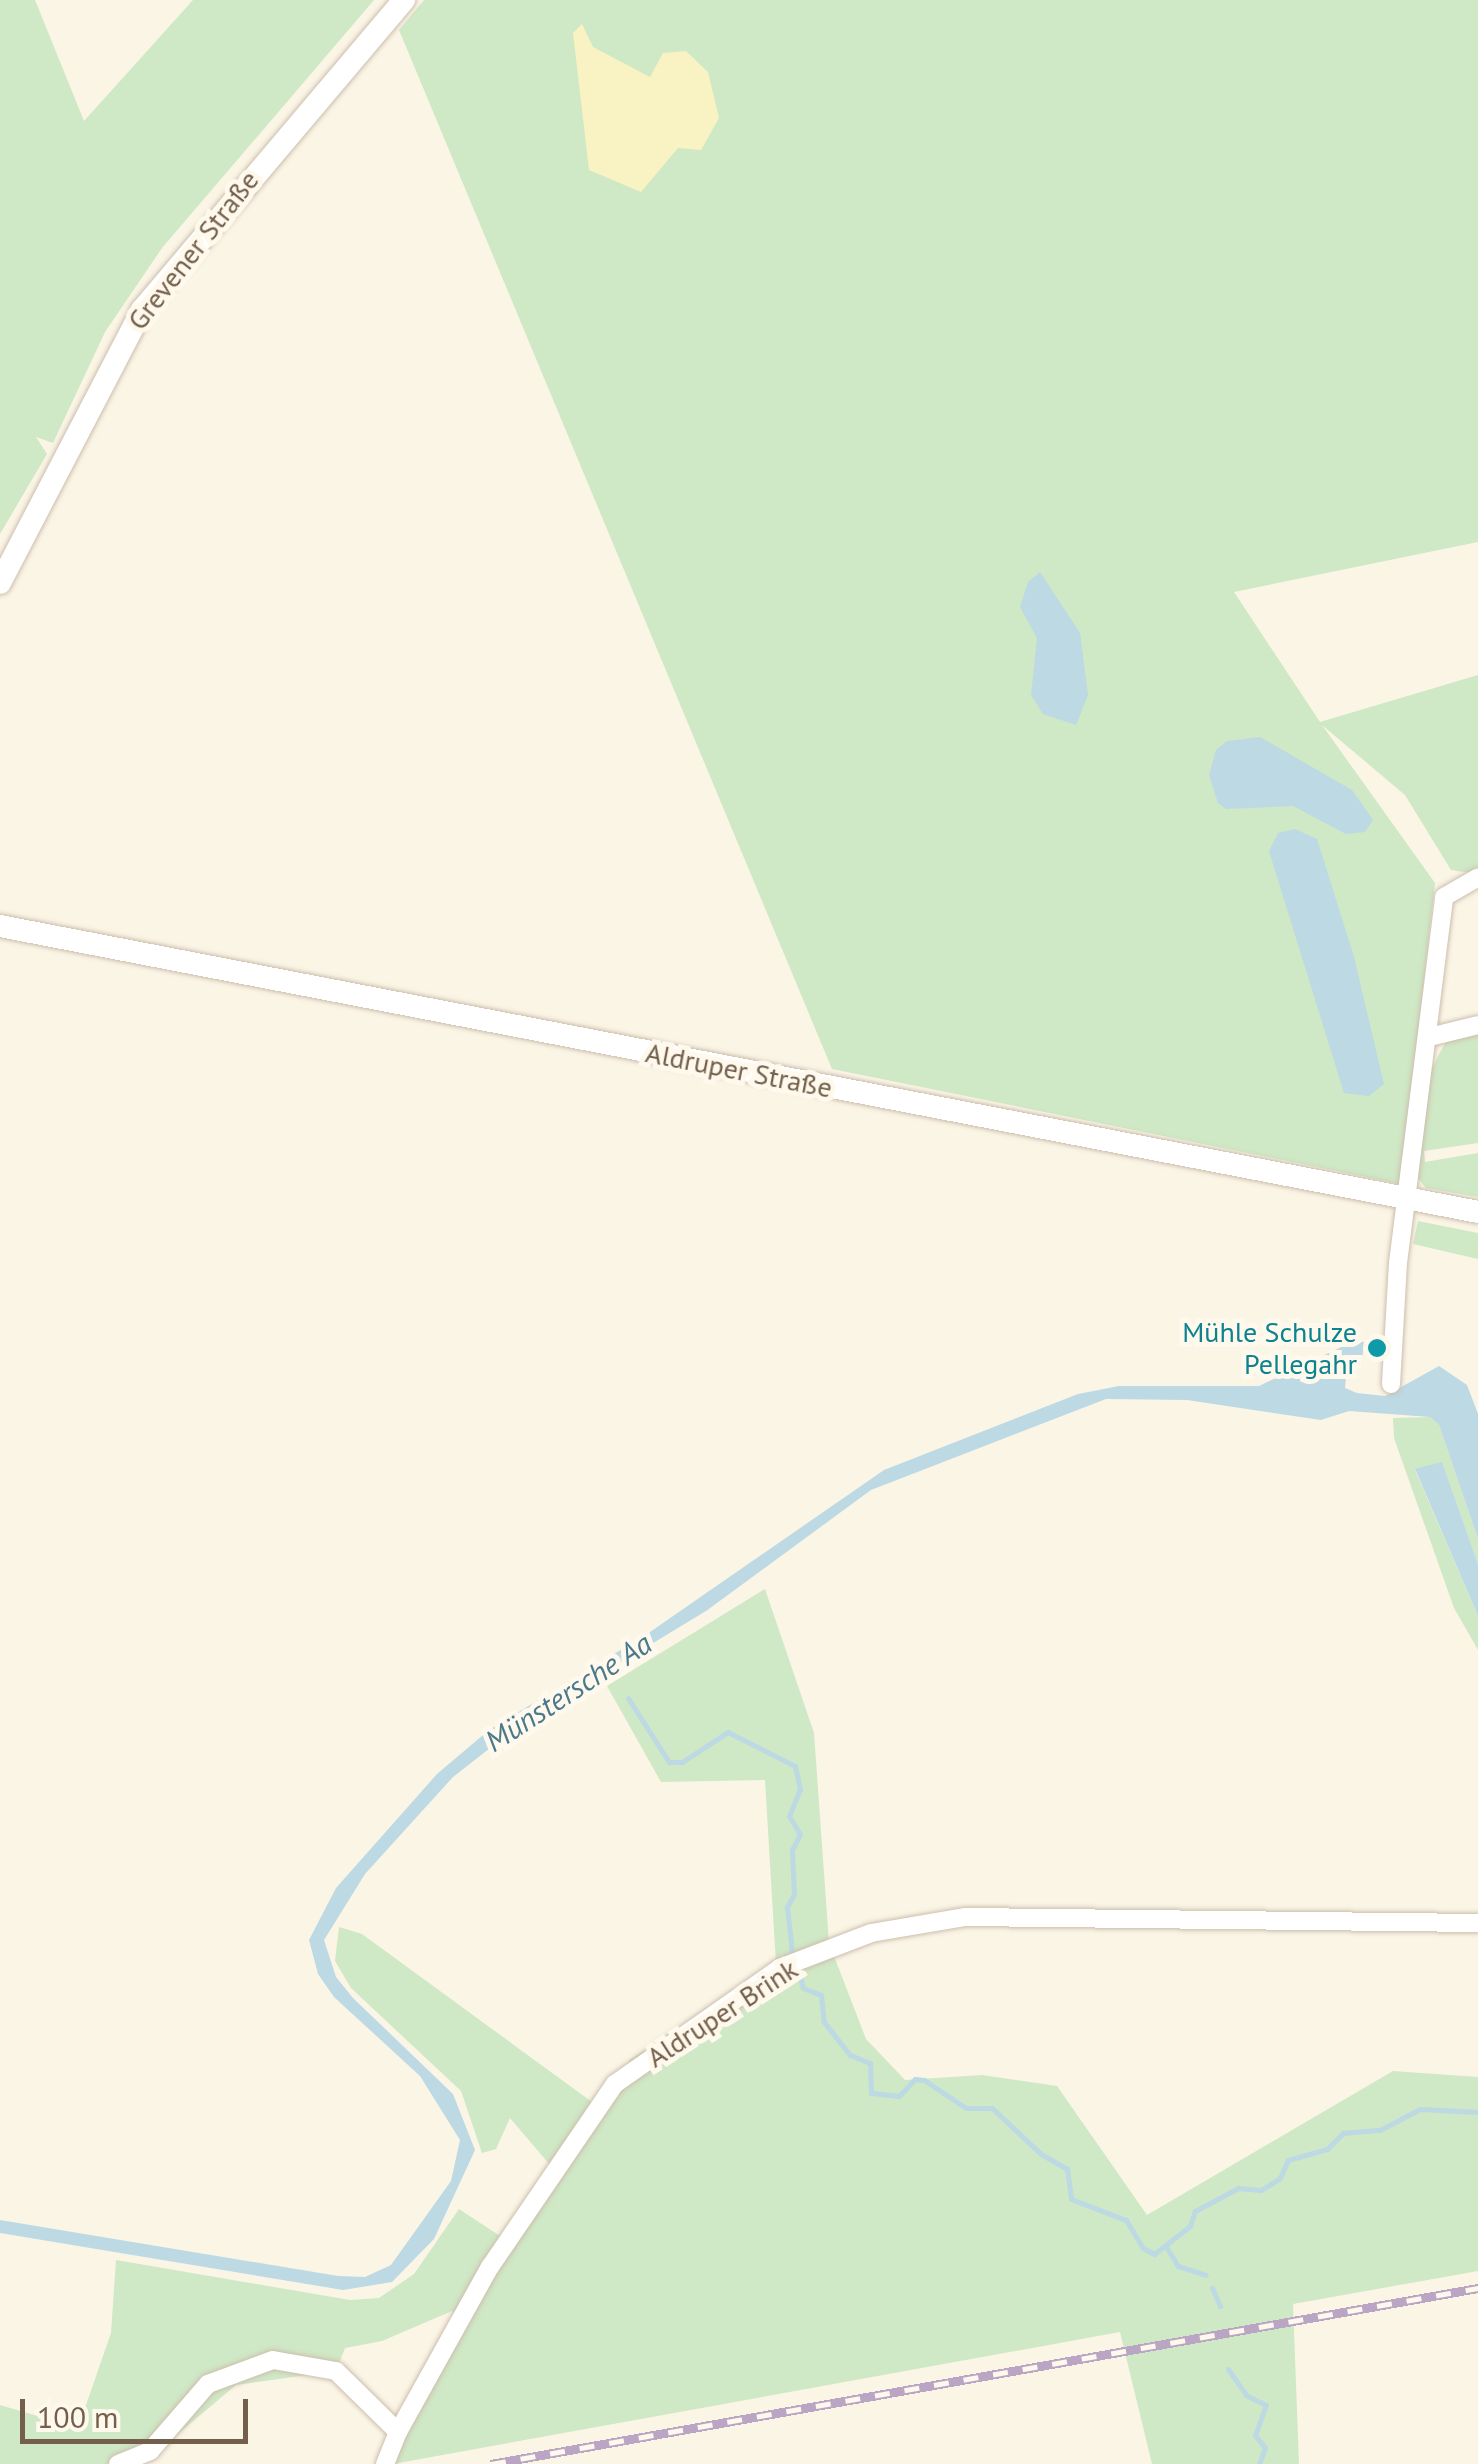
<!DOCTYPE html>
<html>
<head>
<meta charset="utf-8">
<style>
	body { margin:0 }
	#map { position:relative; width:1478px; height:2464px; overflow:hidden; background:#fbf5e6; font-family:"PT Sans",sans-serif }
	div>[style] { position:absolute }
	.green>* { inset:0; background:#cfe8c5 }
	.sand>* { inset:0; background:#f9f3c3 }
	.water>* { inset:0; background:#bcd9e4 }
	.stream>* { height:5px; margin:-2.5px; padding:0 2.5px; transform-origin:2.5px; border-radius:2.5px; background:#bcd9e4 }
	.roads { filter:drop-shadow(0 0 2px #ccbead) drop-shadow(0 0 2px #ccbead) }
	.street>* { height:18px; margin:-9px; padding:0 9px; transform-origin:9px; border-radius:9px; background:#fff }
	.secondary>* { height:22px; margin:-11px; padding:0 11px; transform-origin:11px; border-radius:11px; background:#fff }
	.rail>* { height:9px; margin-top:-4.5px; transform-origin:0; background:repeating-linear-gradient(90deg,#fef9ec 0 15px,#baa5c4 0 30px); box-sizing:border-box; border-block:2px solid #baa5c4 }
	.dots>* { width:28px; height:28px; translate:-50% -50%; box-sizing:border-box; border:5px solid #fef9ec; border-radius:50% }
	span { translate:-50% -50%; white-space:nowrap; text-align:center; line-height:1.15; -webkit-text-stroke:10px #fef9ec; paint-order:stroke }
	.street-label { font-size:28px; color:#735f4c }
	.culture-label { font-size:28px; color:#0d838f }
	.right { translate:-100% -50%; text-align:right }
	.water-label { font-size:30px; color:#4b798c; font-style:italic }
	.scale { position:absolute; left:20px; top:2399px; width:228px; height:45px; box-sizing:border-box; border:5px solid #735f4c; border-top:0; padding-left:12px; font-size:30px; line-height:35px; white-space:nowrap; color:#735f4c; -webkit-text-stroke:8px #fef9ec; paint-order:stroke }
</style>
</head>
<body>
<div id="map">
	<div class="green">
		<i style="clip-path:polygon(0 0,35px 0,84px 121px,193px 0,374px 0,162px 248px,105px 332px,53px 443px,36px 437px,47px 454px,0 534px)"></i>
		<i style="clip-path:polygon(424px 0,1478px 0,1478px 542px,1234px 592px,1320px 722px,1478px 675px,1478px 868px,1470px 873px,1451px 870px,1405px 795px,1322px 725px,1435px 883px,1401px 1184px,832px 1069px,399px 30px)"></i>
		<i style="clip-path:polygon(1478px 1030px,1478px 1143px,1424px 1151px,1425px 1162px,1478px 1153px,1478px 1197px,1426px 1188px,1415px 1175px,1427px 1077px,1449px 1036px)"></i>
		<i style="clip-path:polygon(1418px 1221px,1478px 1233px,1478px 1259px,1413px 1244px)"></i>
		<i style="clip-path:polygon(1430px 1417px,1439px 1425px,1478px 1539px,1478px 1564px,1442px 1463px,1415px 1470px,1478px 1616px,1478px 1650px,1454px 1608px,1394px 1438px,1393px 1418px)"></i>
		<i style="clip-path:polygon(765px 1589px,814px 1733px,829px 1943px,866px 2039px,905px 2080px,982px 2075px,1057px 2086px,1147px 2215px,1393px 2071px,1478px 2077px,1478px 2271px,1293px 2304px,1299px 2464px,1152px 2464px,1120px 2332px,393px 2464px,394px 2445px,493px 2270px,634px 2072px,629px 2060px,786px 1962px,776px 1964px,765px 1780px,661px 1782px,607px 1686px)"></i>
		<i style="clip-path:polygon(339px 1927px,362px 1934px,592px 2102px,550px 2165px,510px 2118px,496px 2149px,482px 2153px,461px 2091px,351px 1988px,335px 1961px)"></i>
		<i style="clip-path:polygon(459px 2209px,503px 2238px,456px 2316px,452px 2311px,382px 2341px,345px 2348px,336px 2371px,236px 2385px,153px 2455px,123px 2464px,0 2464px,0 2405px,78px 2428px,111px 2333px,116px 2260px,350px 2300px,379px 2298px,414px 2274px)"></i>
	</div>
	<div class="sand">
		<i style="clip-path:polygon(582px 24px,593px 47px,650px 77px,663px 53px,686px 51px,708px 72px,719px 118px,701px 150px,678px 148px,641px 192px,589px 170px,573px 33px)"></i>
	</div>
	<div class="water">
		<i style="clip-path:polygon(1040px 572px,1080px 633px,1088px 695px,1076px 725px,1043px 714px,1031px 695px,1037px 638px,1020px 607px,1028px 582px)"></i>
		<i style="clip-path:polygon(1260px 737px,1352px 790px,1373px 820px,1365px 832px,1346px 834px,1293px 806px,1226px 809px,1218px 803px,1209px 775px,1216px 750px,1227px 741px)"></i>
		<i style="clip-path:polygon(1295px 829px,1317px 839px,1354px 957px,1384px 1084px,1369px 1096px,1344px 1093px,1269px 851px,1278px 833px)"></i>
		<i style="clip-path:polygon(1352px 1342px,1365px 1342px,1362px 1358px,1347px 1363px,1345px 1388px,1357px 1393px,1385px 1396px,1439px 1366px,1467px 1385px,1478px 1414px,1478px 1539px,1439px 1425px,1430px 1417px,1349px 1411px,1321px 1420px,1187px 1400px,1106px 1399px,871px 1490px,706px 1611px,526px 1720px,453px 1777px,365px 1874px,324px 1940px,336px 1977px,353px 1998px,453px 2094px,475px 2150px,434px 2239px,392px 2282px,343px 2290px,0 2233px,0 2220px,338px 2276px,365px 2277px,391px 2265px,451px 2181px,460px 2140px,420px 2076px,334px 1997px,318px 1974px,309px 1940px,336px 1888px,437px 1774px,489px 1730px,650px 1632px,884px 1470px,1078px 1394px,1119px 1386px,1259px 1386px)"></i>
		<i style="clip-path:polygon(1442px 1462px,1478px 1564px,1478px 1616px,1415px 1469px)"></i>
	</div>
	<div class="stream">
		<i style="left:628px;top:1698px;width:76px;rotate:57.4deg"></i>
		<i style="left:669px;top:1762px;width:13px"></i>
		<i style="left:682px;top:1762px;width:55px;rotate:-33.1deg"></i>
		<i style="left:728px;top:1732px;width:75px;rotate:26.9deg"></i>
		<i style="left:795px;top:1766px;width:24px;rotate:78deg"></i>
		<i style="left:800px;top:1789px;width:29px;rotate:112deg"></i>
		<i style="left:789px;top:1816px;width:21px;rotate:59deg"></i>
		<i style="left:800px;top:1834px;width:18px;rotate:117deg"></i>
		<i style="left:792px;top:1850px;width:44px;rotate:87.4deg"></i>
		<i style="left:794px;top:1894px;width:15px;rotate:118deg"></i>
		<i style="left:787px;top:1907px;width:46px;rotate:83.8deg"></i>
		<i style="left:800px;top:1976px;width:12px;rotate:76deg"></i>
		<i style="left:803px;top:1988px;width:19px;rotate:21deg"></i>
		<i style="left:821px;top:1995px;width:27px;rotate:84deg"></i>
		<i style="left:824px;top:2022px;width:42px;rotate:51.8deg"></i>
		<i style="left:850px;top:2055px;width:22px;rotate:22deg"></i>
		<i style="left:870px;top:2063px;width:30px;rotate:88deg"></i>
		<i style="left:871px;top:2093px;width:28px;rotate:6deg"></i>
		<i style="left:899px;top:2096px;width:23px;rotate:-47deg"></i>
		<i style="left:915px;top:2079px;width:9px;rotate:6deg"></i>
		<i style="left:924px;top:2080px;width:50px;rotate:33.7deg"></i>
		<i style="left:966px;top:2108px;width:26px"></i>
		<i style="left:992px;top:2108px;width:67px;rotate:43.2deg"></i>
		<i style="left:1041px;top:2154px;width:30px;rotate:30deg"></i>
		<i style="left:1067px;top:2169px;width:30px;rotate:82deg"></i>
		<i style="left:1071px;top:2199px;width:59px;rotate:20.9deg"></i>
		<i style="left:1126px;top:2220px;width:33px;rotate:59deg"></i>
		<i style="left:1143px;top:2248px;width:13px;rotate:29deg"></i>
		<i style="left:1154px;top:2254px;width:46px;rotate:-37.9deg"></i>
		<i style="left:1190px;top:2226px;width:16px;rotate:-72deg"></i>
		<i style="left:1195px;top:2211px;width:49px;rotate:-28.1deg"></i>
		<i style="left:1238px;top:2188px;width:23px;rotate:5deg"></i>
		<i style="left:1261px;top:2190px;width:22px;rotate:-32deg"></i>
		<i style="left:1280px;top:2178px;width:20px;rotate:-66deg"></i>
		<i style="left:1288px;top:2160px;width:41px;rotate:-15.8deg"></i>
		<i style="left:1327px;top:2149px;width:23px;rotate:-45deg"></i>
		<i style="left:1343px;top:2133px;width:37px;rotate:-5deg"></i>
		<i style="left:1380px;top:2130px;width:45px;rotate:-27.7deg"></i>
		<i style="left:1420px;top:2109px;width:58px;rotate:3deg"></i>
		<i style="left:1167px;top:2248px;width:21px;rotate:59deg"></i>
		<i style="left:1178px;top:2266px;width:29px;rotate:18deg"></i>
		<i style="left:1212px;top:2288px;width:20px;rotate:66deg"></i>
		<i style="left:1228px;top:2369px;width:32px;rotate:55deg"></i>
		<i style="left:1246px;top:2395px;width:22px;rotate:27deg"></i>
		<i style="left:1266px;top:2405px;width:32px;rotate:110deg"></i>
		<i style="left:1255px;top:2435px;width:16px;rotate:52deg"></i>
		<i style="left:1265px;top:2448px;width:17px;rotate:111deg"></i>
	</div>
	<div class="roads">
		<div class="street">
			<i style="left:1429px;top:1037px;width:50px;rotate:-13.8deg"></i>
			<i style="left:1391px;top:1384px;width:121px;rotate:-86.7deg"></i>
			<i style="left:1398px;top:1263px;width:369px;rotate:-82.8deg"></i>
			<i style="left:1444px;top:897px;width:39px;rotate:-30deg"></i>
			<i style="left:398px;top:2432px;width:189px;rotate:-60.9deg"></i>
			<i style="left:490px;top:2267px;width:222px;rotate:-55.7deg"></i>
			<i style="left:615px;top:2084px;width:202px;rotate:-35.1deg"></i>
			<i style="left:780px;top:1968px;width:97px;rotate:-21deg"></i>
			<i style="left:871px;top:1933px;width:96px;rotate:-9.6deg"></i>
			<i style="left:966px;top:1917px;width:512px;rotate:0.67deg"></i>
			<i style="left:118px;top:2464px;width:35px;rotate:-22deg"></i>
			<i style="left:150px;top:2451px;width:89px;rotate:-49.1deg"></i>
			<i style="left:208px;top:2384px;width:69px;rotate:-20.3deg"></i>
			<i style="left:273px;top:2360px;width:64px;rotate:9.9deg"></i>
			<i style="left:336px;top:2371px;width:87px;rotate:44.5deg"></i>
			<i style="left:398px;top:2432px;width:35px;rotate:112deg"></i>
		</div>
		<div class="secondary">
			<i style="left:0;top:583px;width:308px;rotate:-62.5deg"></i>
			<i style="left:142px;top:310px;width:406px;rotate:-49.8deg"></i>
			<i style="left:0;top:926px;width:1505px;rotate:10.95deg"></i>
		</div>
	</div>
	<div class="rail">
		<i style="left:491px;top:2464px;width:1003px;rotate:-10.11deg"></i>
	</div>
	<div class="dots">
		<i style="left:1377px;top:1348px;background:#0f9aa8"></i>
	</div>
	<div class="street-label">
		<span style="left:193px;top:250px;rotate:-52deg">Grevener Straße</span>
		<span style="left:739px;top:1070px;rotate:11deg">Aldruper Straße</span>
		<span style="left:722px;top:2013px;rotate:-33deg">Aldruper Brink</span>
	</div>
	<div class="culture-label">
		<span class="right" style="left:1357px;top:1348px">Mühle Schulze<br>Pellegahr</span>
	</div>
	<div class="water-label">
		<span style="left:568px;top:1692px;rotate:-33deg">Münstersche Aa</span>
	</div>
	<div class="scale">100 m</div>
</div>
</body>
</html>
